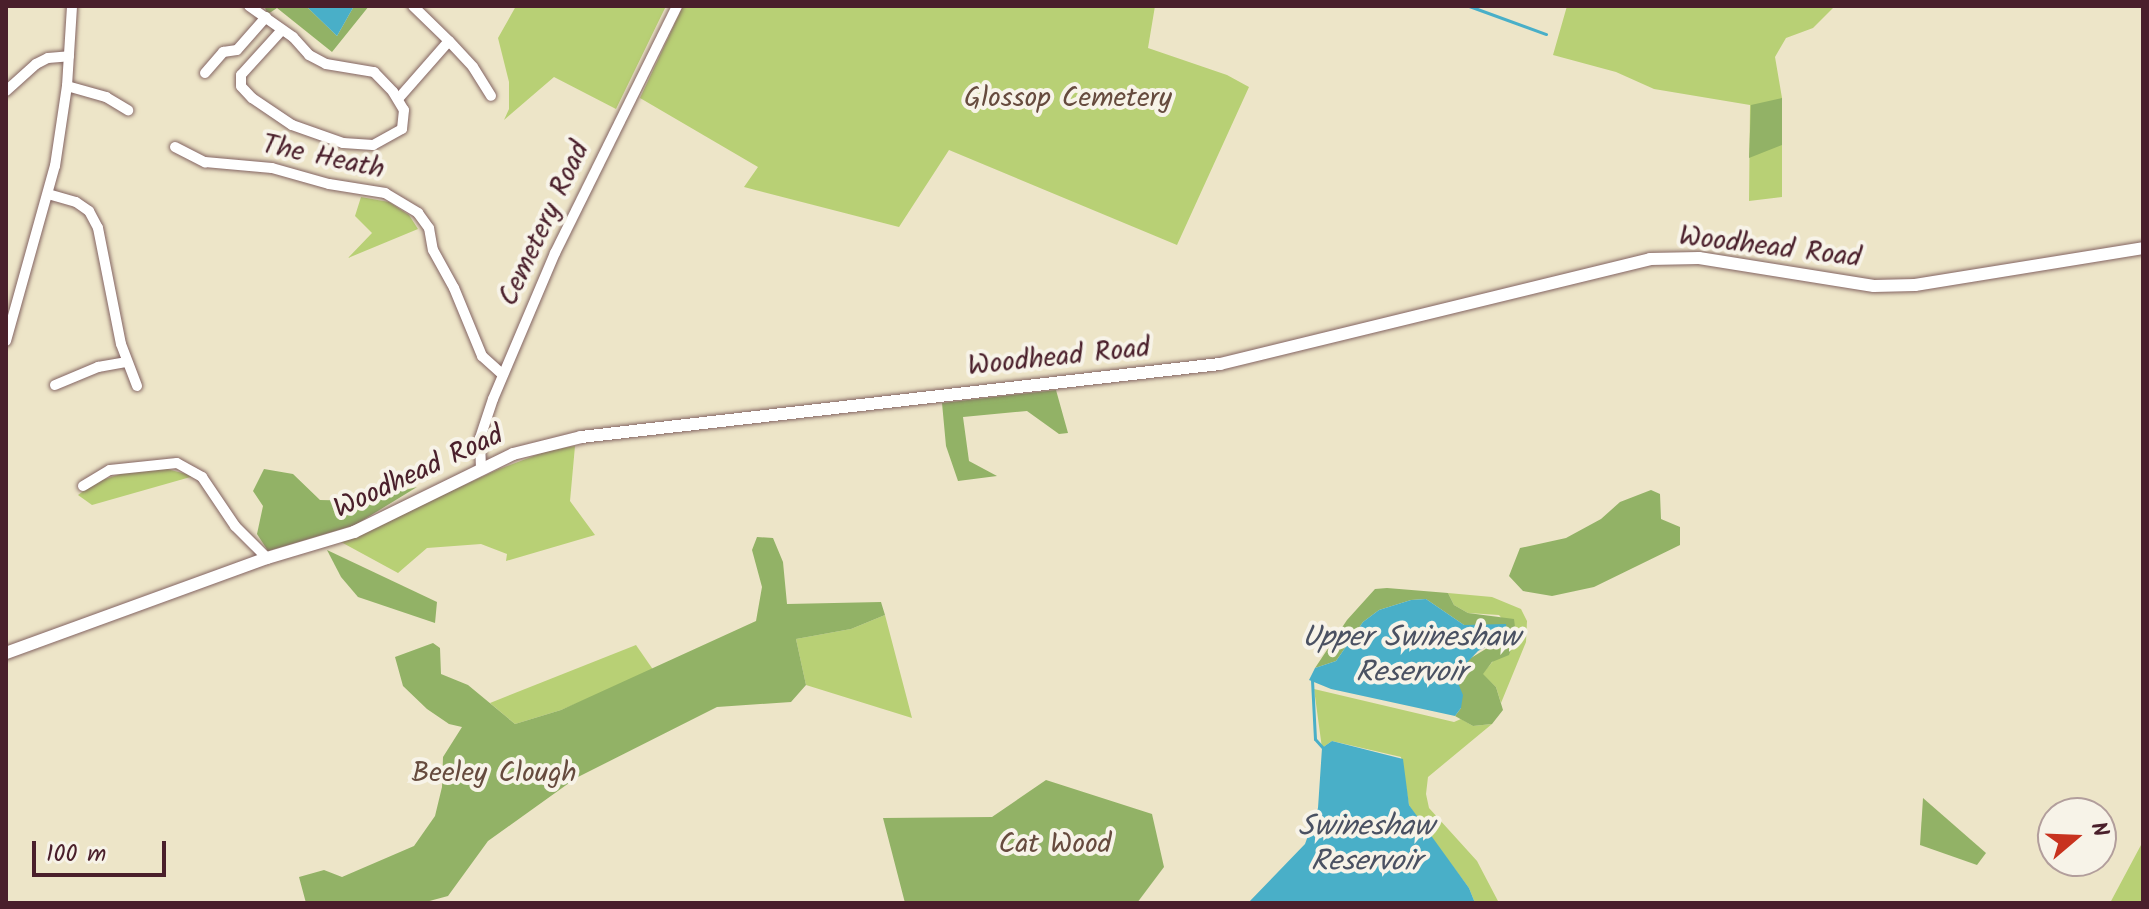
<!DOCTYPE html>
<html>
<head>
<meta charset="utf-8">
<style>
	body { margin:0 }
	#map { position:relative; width:2149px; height:909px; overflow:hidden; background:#ede5c8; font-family:Kalam,sans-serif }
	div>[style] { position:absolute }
	.green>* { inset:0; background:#b8d075 }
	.forest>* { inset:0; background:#92b266 }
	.water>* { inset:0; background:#49afc8 }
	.stream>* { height:3px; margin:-1.5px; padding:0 1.5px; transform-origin:1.5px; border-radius:1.5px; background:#49afc8 }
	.roads { filter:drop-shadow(0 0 2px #836462) drop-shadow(0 0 2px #836462) }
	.minor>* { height:10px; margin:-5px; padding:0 5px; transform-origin:5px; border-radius:5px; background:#fff }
	.major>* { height:12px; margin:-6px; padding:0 6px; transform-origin:6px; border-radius:6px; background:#fff }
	span { translate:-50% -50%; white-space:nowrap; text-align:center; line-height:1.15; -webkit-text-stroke:8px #f7f3e8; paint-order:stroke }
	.park-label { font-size:28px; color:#664b3e }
	.street-label { font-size:28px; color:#4a1f2b }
	.water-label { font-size:30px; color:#4a5162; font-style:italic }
	.frame { position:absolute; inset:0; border:8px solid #4a1f2b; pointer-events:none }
	.north { position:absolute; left:2037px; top:797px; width:80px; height:80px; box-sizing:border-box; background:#f7f3e8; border:2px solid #b29e9c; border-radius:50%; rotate:71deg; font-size:22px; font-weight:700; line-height:32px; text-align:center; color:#4a1f2b }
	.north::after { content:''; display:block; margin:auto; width:28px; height:36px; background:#c8321e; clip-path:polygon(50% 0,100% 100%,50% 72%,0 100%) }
	.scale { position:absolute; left:32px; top:841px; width:134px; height:36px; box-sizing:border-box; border:4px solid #4a1f2b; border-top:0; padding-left:10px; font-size:24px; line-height:28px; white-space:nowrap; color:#4a1f2b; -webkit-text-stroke:6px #f7f3e8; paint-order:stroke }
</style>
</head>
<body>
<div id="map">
	<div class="green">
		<i style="clip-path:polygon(516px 6px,666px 6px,616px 109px,554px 77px,504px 120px,509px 109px,509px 82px,498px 38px)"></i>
		<i style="clip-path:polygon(683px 6px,1155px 6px,1148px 48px,1227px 75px,1249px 87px,1177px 245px,949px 150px,899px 227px,744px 187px,758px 167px,640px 98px)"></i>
		<i style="clip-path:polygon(1567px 6px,1835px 6px,1813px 28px,1786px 38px,1775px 57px,1782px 98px,1782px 197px,1749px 201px,1750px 105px,1654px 89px,1616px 72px,1553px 55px)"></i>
		<i style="clip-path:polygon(361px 197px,389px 202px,409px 215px,418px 229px,348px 258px,372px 233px,355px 216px)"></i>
		<i style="clip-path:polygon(575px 446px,570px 501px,595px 535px,506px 561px,507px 554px,481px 544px,427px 548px,398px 573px,341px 542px,499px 469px,547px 451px)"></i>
		<i style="clip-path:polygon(163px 468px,194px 476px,92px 505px,78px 495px,96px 482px,130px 471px)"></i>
		<i style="clip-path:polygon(1448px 593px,1492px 597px,1521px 609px,1527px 621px,1526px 642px,1501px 703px,1496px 687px,1482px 674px,1516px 635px,1499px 615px,1468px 613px,1454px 605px)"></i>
		<i style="clip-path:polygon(885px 615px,912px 718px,806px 685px,796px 639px,851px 629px)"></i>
		<i style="clip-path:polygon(636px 645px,654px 671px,561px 710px,515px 724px,490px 703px)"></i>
		<i style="clip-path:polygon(1314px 689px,1454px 722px,1461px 719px,1473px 726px,1492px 724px,1428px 777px,1426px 794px,1429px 808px,1477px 861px,1499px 903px,1475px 903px,1469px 888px,1419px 821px,1409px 805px,1401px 757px,1332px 741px,1322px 748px)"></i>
		<i style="clip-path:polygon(2143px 840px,2143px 903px,2110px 903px,2141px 845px)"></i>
	</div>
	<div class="forest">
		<i style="clip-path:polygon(264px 6px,306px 6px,337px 36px,354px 6px,369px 6px,332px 52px,277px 8px,268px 14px)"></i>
		<i style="clip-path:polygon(1782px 98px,1782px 145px,1749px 158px,1751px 105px)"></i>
		<i style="clip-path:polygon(1056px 390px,1068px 433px,1059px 434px,1027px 411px,963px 417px,969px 461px,997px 476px,958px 481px,946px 446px,942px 403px)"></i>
		<i style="clip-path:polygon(264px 469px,293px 474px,320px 500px,362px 501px,417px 487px,355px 525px,268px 551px,257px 534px,263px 506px,253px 491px)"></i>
		<i style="clip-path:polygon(1651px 490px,1660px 494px,1661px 519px,1680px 527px,1680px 545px,1594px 587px,1552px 596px,1523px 591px,1509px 576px,1520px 548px,1566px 538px,1601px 519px,1620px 502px)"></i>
		<i style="clip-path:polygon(757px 537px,773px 538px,783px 562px,787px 604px,881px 602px,885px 615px,851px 629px,796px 639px,806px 685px,791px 702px,717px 707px,576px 778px,488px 841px,448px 896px,422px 903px,306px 903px,299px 877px,324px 870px,342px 877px,414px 846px,435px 816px,442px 787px,443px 757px,462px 727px,449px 724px,427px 709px,403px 686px,395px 657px,433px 643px,440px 648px,441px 674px,468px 685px,515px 724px,561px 710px,756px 621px,762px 587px,752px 550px)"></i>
		<i style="clip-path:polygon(327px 550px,437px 602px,435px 623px,358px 597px,341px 577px)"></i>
		<i style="clip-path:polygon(1387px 588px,1448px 593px,1454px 605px,1468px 613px,1514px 619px,1516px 635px,1509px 655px,1492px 662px,1483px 674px,1496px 687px,1503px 710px,1492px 724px,1473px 726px,1455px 716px,1461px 708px,1458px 683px,1466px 661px,1507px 636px,1506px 625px,1464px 625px,1426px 599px,1411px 600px,1379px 610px,1363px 622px,1336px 661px,1315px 668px,1347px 620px,1375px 589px)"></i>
		<i style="clip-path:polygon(1046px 780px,1152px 814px,1164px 867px,1137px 903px,905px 903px,883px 818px,992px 817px)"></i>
		<i style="clip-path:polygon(1923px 798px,1986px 853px,1977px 865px,1920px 845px)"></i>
	</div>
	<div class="water">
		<i style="clip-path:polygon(306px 6px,354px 6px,337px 36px)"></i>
		<i style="clip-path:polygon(1426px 599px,1464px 625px,1506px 624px,1507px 636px,1478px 651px,1460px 670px,1458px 683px,1463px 695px,1461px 708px,1455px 716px,1331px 689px,1309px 680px,1315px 668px,1336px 661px,1363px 622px,1379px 610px,1411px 600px)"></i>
		<i style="clip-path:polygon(1332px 741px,1403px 759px,1409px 805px,1469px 888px,1475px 903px,1248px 903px,1305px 844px,1318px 808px,1322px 748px)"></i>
	</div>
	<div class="stream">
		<i style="left:1469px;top:6px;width:82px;rotate:20deg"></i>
		<i style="left:1312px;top:680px;width:59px;rotate:87.1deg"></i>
		<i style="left:1315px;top:739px;width:13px;rotate:48deg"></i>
	</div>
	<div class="roads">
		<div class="minor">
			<i style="left:249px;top:6px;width:54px;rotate:35.2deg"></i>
			<i style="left:293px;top:37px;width:24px;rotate:48deg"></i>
			<i style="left:309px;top:55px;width:19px;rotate:28deg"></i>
			<i style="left:326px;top:64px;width:49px;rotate:9.5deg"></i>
			<i style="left:374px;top:72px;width:28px;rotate:46deg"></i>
			<i style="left:393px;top:92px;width:21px;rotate:59deg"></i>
			<i style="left:404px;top:110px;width:19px;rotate:96deg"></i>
			<i style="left:402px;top:129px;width:33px;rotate:151deg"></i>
			<i style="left:373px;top:145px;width:30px;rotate:-176deg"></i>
			<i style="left:343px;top:143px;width:54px;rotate:-160.6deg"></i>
			<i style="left:292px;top:125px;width:48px;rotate:-146deg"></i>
			<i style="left:252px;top:98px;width:16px;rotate:-133deg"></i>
			<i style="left:241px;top:86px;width:11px;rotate:-90deg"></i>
			<i style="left:241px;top:75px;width:61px;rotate:-47.7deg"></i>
			<i style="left:449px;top:41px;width:35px;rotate:47deg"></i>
			<i style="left:473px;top:67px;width:34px;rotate:58deg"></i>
			<i style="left:205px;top:73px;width:28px;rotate:-49deg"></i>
			<i style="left:223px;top:52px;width:14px;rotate:-8deg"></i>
			<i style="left:237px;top:50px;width:44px;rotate:-48.7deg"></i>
			<i style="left:67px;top:86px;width:41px;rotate:15.8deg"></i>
			<i style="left:106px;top:97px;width:26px;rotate:31deg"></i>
			<i style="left:6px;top:91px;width:40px;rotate:-42deg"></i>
			<i style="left:36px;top:64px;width:13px;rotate:-27deg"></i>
			<i style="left:48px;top:58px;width:21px;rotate:-5deg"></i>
			<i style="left:398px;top:99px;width:77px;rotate:-48.7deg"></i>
			<i style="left:449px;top:41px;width:50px;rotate:-135.8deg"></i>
			<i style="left:175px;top:147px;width:34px;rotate:27deg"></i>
			<i style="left:205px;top:162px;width:67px;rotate:5.1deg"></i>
			<i style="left:272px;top:168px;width:59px;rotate:15.7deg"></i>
			<i style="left:329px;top:184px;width:57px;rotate:9.1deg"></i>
			<i style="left:385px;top:193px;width:39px;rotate:31deg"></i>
			<i style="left:418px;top:213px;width:19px;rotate:54deg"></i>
			<i style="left:429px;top:228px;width:22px;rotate:80deg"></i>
			<i style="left:433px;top:250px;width:43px;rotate:61.1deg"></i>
			<i style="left:454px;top:288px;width:74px;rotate:67.6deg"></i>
			<i style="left:482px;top:356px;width:28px;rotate:42deg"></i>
			<i style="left:48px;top:194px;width:29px;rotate:16deg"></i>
			<i style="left:76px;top:202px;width:16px;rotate:35deg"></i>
			<i style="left:89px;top:211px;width:19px;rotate:62deg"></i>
			<i style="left:98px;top:228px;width:118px;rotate:78.8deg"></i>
			<i style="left:121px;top:344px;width:45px;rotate:69.1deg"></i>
			<i style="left:6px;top:341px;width:182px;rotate:-74.4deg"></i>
			<i style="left:55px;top:166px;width:81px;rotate:-81.5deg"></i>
			<i style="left:67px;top:86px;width:80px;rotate:-86.4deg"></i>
			<i style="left:55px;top:385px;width:47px;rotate:-22.7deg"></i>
			<i style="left:98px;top:367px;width:28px;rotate:-10deg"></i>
			<i style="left:481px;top:469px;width:31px;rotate:-92deg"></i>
			<i style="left:480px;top:438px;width:41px;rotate:-71.6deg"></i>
			<i style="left:493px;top:399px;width:159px;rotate:-67deg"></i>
			<i style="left:555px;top:253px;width:275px;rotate:-63.7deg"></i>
			<i style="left:83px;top:486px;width:31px;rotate:-31deg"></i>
			<i style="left:110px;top:470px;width:67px;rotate:-6deg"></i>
			<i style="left:177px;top:463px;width:29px;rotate:29deg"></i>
			<i style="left:202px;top:477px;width:59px;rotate:56deg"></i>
			<i style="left:235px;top:526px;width:45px;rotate:45deg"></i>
		</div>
		<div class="major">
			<i style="left:6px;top:653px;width:278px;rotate:-20deg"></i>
			<i style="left:267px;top:558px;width:91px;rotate:-16.6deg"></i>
			<i style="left:354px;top:532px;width:177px;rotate:-26.1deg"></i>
			<i style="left:513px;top:454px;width:70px;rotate:-14deg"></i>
			<i style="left:581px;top:437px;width:643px;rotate:-6.52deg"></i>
			<i style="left:1220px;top:364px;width:443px;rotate:-13.7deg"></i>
			<i style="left:1650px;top:259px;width:49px;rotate:-1.2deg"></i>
			<i style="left:1699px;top:258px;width:177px;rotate:9.1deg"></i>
			<i style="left:1874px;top:286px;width:41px;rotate:-1.4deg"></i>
			<i style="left:1915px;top:285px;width:231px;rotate:-9.2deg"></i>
		</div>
	</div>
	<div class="park-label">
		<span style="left:1068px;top:99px">Glossop Cemetery</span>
		<span style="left:494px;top:774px">Beeley Clough</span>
		<span style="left:1055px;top:845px">Cat Wood</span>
	</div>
	<div class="street-label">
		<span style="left:323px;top:158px;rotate:12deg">The Heath</span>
		<span style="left:545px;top:224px;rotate:-65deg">Cemetery Road</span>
		<span style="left:1770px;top:248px;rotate:7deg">Woodhead Road</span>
		<span style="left:1059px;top:358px;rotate:-6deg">Woodhead Road</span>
		<span style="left:419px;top:473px;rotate:-25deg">Woodhead Road</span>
	</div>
	<div class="water-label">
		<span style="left:1411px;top:655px">Upper Swineshaw<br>Reservoir</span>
		<span style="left:1366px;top:844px">Swineshaw<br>Reservoir</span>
	</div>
	<div class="frame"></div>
	<div class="north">N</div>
	<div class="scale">100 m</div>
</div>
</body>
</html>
